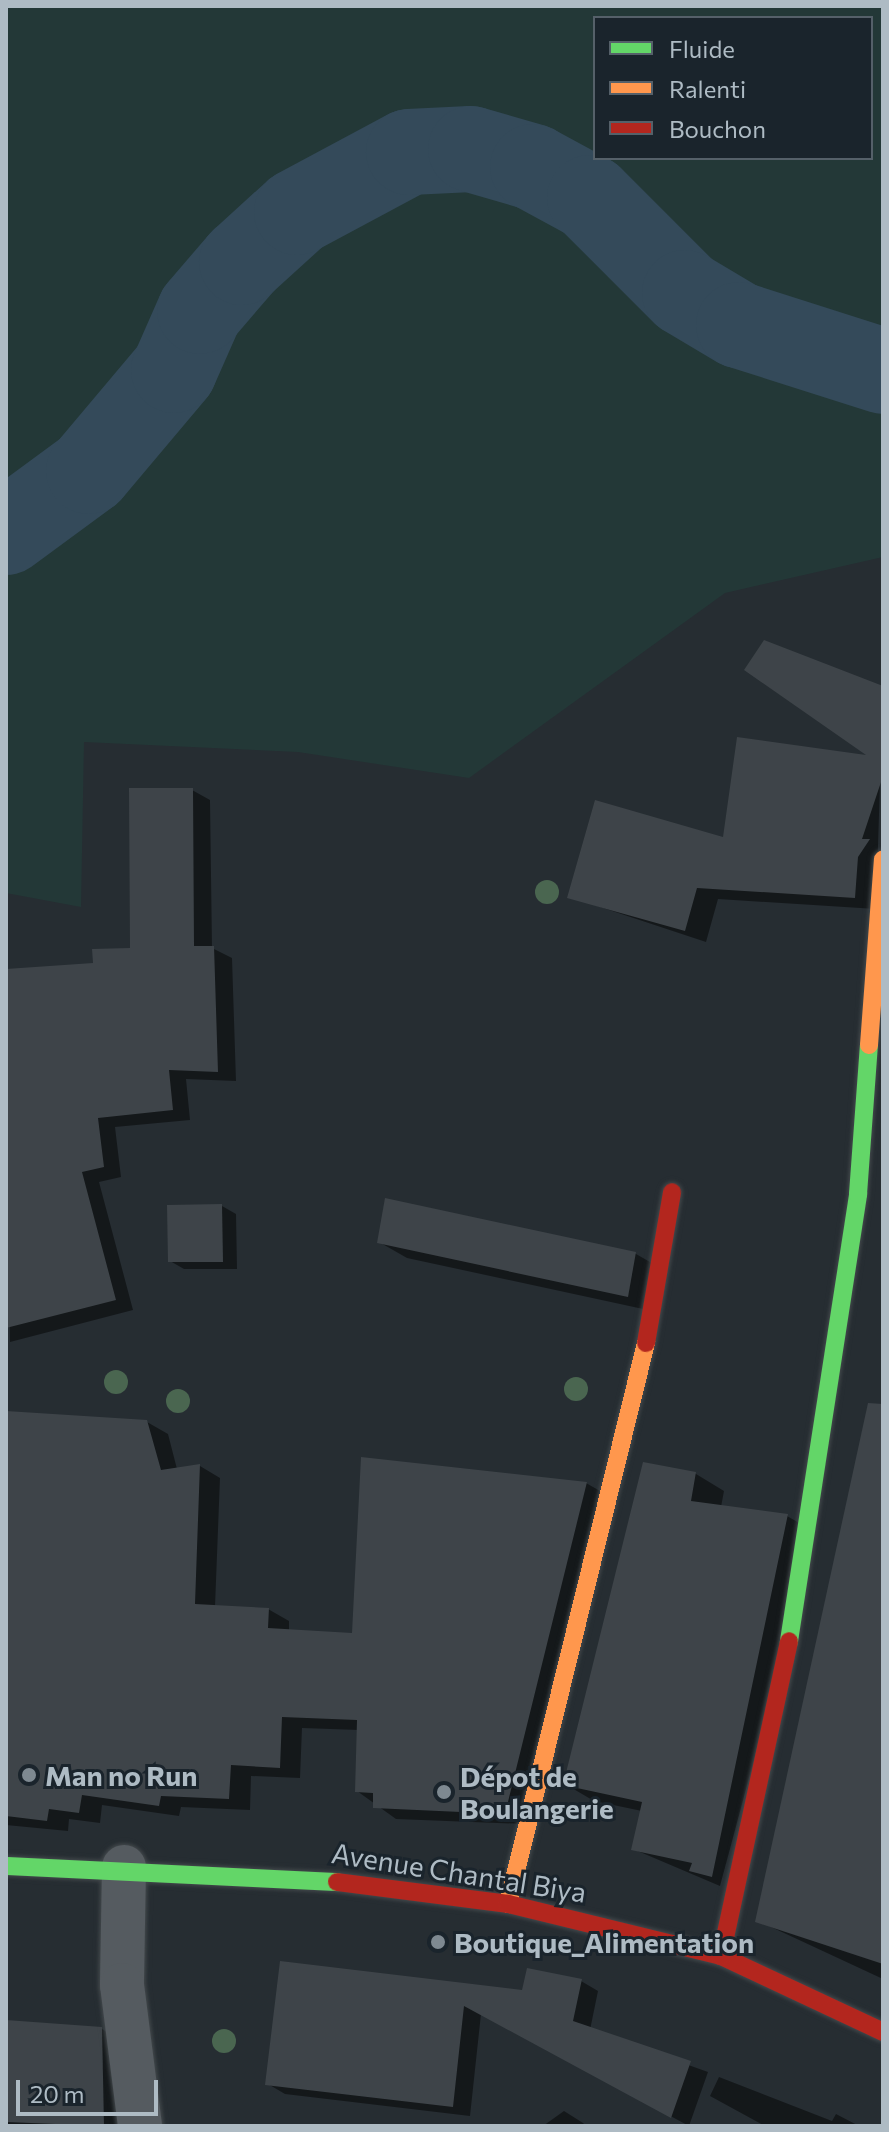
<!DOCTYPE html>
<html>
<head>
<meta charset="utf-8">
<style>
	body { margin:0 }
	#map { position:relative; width:889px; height:2132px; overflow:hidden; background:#262d32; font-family:Commissioner,sans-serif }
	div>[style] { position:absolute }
	.green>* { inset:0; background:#233837 }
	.shadow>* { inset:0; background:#0007 }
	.river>* { height:86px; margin:-43px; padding:0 43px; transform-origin:43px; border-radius:43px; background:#344a5a }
	.building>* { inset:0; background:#3e4449 }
	.roads { filter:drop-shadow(0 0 2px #43494c) drop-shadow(0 0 2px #43494c) }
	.street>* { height:44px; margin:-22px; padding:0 22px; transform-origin:22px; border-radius:22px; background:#555b60 }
	.fast>* { height:18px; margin:-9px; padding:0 9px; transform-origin:9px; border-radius:9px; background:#63d668 }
	.slow>* { height:18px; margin:-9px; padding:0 9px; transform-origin:9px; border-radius:9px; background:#ff974d }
	.jam>* { height:18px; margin:-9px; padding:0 9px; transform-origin:9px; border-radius:9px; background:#b3261e }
	.trees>* { width:24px; height:24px; margin:-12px; border-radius:50%; background:#4a6650 }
	.dots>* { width:22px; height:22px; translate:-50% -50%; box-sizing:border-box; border:4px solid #1a242c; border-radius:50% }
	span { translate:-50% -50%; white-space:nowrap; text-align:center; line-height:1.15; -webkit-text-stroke:6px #1a242c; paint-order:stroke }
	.poi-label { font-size:28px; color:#aebbc4; font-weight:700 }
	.left { translate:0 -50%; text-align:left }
	.street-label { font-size:28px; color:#aebbc4 }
	.frame { position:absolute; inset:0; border:8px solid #aebbc4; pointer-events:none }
	.legend { position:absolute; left:593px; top:16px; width:280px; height:144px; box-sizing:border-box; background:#1a242c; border:2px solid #556069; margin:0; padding:10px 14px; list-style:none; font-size:24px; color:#aebbc4 }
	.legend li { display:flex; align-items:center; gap:16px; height:40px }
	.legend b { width:40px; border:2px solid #556069 }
	.scale { position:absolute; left:16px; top:2080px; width:142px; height:36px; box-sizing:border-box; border:4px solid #aebbc4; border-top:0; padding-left:10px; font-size:24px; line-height:28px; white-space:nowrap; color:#aebbc4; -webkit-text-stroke:6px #1a242c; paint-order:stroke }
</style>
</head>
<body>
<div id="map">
	<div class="green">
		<i style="clip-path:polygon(evenodd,6px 6px,883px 6px,883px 557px,725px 593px,469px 778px,298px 752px,84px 742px,81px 907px,6px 893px,6px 6px,595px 18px,871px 18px,871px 158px,595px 158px,595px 18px)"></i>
	</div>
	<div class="shadow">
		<i style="clip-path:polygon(883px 689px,876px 909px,718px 899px,706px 942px,570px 897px,724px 839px,874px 758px)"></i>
		<i style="clip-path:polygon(192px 790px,210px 800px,212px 948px,232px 958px,236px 1081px,186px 1079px,190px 1120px,115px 1127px,121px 1177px,99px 1182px,133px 1310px,10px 1342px,6px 971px,95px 964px,132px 950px)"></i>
		<i style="clip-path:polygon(222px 1206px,236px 1214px,237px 1269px,184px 1269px,170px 1261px)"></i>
		<i style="clip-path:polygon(379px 1242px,636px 1254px,664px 1270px,657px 1312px,407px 1258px)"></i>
		<i style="clip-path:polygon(6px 1413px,147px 1422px,168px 1434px,177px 1469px,200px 1466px,220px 1478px,215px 1607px,268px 1609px,289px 1621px,289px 1632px,354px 1635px,586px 1483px,607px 1495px,525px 1824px,396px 1819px,357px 1791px,359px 1730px,302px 1728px,300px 1778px,251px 1776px,250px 1810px,181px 1807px,179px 1816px,102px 1805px,100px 1823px,69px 1819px,68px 1831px,6px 1825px)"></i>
		<i style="clip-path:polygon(867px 1418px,883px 1422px,883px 1979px,758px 1921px)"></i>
		<i style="clip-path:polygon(645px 1465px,696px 1474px,724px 1491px,721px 1507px,787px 1516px,815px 1532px,720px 1886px,633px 1849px,642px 1811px,594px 1801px,565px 1784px)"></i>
		<i style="clip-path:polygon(282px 1963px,524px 1992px,581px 1981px,598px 1991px,590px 2030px,708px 2072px,689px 2126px,481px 2014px,470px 2116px,285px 2094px,268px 2084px)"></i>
		<i style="clip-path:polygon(6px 2022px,102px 2029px,123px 2042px,134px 2126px,6px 2126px)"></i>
		<i style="clip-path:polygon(719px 2077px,832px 2121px,836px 2114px,859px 2126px,765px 2126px,710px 2096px)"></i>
		<i style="clip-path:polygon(564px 2111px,583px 2123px,586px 2126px,543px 2126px)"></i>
	</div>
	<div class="river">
		<i style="left:6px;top:532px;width:103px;rotate:-36.3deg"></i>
		<i style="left:89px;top:471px;width:132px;rotate:-49.9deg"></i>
		<i style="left:174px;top:370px;width:64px;rotate:-66.2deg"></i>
		<i style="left:200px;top:311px;width:65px;rotate:-49.4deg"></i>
		<i style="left:242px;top:262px;width:74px;rotate:-42.3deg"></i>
		<i style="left:297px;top:212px;width:127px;rotate:-28.2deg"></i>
		<i style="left:409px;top:152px;width:62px;rotate:-2.8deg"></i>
		<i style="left:471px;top:149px;width:65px;rotate:16.2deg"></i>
		<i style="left:533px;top:167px;width:65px;rotate:28.5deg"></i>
		<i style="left:590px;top:198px;width:134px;rotate:45deg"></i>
		<i style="left:685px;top:293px;width:63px;rotate:30.7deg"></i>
		<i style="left:739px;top:325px;width:151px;rotate:17.7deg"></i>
	</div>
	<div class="building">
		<i style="clip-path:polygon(764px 640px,883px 686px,883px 776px,862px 839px,870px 839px,858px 857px,855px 898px,697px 888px,685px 931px,567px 898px,595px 800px,723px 837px,737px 737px,866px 755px,744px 670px)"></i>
		<i style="clip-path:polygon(129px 788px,193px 788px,194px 946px,214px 946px,218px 1072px,169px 1070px,173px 1110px,98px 1118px,104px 1167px,82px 1172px,116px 1300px,6px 1328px,6px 969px,93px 963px,92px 949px,130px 948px)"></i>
		<i style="clip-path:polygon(385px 1198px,636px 1252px,628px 1297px,377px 1243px)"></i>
		<i style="clip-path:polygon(222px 1204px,223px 1262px,168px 1262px,167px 1205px)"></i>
		<i style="clip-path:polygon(868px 1403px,883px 1404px,883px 1964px,755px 1922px)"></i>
		<i style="clip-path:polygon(6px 1411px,147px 1420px,161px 1470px,200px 1464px,195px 1604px,269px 1608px,268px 1628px,352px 1633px,361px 1457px,587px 1482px,505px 1814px,373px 1808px,373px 1793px,355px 1792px,357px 1720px,282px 1717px,280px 1768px,231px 1765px,229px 1799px,161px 1796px,159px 1806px,82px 1795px,79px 1813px,49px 1809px,47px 1821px,6px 1816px)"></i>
		<i style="clip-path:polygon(643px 1462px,696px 1472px,691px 1501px,788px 1514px,712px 1877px,689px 1871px,692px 1863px,631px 1850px,642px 1802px,563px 1785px)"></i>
		<i style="clip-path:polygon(280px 1961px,522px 1990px,527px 1968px,582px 1979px,573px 2021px,691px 2061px,671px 2118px,464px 2006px,453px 2107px,265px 2085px)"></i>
		<i style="clip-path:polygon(6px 2020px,102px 2027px,104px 2126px,6px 2122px)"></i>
	</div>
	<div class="roads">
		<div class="street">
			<i style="left:124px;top:1867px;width:118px;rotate:91deg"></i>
			<i style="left:122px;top:1985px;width:142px;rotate:82.7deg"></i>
		</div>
		<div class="fast">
			<i style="left:789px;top:1641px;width:452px;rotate:-81.2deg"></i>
			<i style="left:858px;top:1194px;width:149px;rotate:-85.8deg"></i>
			<i style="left:6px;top:1866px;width:331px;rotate:2.8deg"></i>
		</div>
		<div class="slow">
			<i style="left:869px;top:1045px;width:186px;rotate:-85.7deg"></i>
			<i style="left:508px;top:1904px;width:578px;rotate:-76.18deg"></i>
		</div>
		<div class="jam">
			<i style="left:646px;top:1343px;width:153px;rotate:-80.2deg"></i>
			<i style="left:337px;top:1882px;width:172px;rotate:7.3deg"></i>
			<i style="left:508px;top:1904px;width:219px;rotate:13.7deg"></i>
			<i style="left:721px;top:1956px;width:179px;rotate:25.1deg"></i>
			<i style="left:721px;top:1956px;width:322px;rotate:-77.8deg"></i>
		</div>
	</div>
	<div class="trees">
		<i style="left:547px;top:892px"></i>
		<i style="left:116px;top:1382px"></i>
		<i style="left:576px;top:1389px"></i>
		<i style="left:178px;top:1401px"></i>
		<i style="left:224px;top:2041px"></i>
	</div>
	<div class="dots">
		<i style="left:29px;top:1775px;background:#7e8991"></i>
		<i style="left:444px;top:1792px;background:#7e8991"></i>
		<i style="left:438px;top:1942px;background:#7e8991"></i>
	</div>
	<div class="poi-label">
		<span class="left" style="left:45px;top:1775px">Man no Run</span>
		<span class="left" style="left:460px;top:1792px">Dépot de<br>Boulangerie</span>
		<span class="left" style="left:454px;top:1942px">Boutique_Alimentation</span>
	</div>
	<div class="street-label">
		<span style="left:459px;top:1872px;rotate:9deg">Avenue Chantal Biya</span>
	</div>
	<div class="frame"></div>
	<ul class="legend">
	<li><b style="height:10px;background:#63d668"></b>Fluide</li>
	<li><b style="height:10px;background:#ff974d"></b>Ralenti</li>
	<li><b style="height:10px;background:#b3261e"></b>Bouchon</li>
	</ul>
	<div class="scale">20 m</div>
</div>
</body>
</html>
